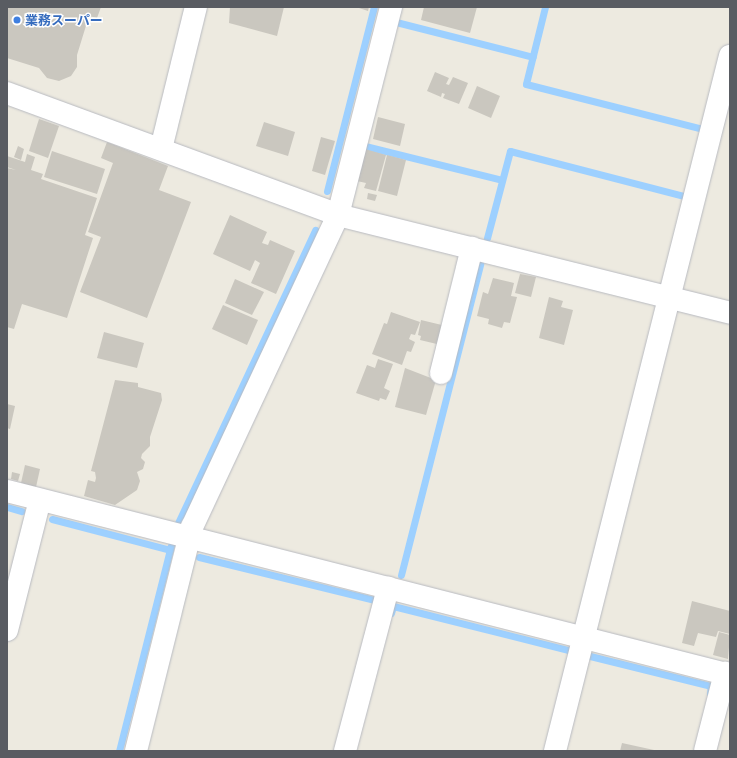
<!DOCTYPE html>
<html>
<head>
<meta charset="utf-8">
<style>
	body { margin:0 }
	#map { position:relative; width:737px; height:758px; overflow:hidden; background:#edeae0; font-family:Quicksand,"Noto Sans JP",sans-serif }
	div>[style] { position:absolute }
	.stream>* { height:7px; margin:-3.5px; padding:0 3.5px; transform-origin:3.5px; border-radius:3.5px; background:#9dd0ff }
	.building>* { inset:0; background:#cac7bf }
	.roads { filter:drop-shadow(0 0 1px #b8bac0) drop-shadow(0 0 1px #b8bac0) }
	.minor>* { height:22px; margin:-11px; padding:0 11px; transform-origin:11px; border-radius:11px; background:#fff }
	.dots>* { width:11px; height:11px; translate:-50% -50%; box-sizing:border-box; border:2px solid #fff; border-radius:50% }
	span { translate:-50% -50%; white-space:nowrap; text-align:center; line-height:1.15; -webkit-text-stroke:3px #fff; paint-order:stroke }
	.shop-label { font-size:13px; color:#366cbe; font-weight:700 }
	.left { translate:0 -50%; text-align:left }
	.frame { position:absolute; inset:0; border:8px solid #595c62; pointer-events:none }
</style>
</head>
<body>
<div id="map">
	<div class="stream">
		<i style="left:545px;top:7px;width:79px;rotate:103.9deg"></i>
		<i style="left:526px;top:84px;width:182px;rotate:14.3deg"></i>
		<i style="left:396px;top:22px;width:141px;rotate:14.3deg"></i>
		<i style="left:365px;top:146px;width:141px;rotate:13.9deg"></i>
		<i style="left:327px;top:191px;width:190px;rotate:-75.7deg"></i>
		<i style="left:487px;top:238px;width:90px;rotate:-75.2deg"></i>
		<i style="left:510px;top:151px;width:180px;rotate:14.5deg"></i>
		<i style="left:7px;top:507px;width:15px;rotate:16deg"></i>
		<i style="left:52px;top:519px;width:122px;rotate:14.7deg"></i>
		<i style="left:177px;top:525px;width:326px;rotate:-64.9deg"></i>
		<i style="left:199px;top:557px;width:180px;rotate:13.8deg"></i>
		<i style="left:401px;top:575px;width:321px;rotate:-75.7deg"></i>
		<i style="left:391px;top:613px;width:7px;rotate:-74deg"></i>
		<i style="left:393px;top:606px;width:180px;rotate:14.1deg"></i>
		<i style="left:590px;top:656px;width:125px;rotate:13.9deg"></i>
		<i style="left:711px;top:686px;width:7px;rotate:98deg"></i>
		<i style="left:119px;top:751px;width:212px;rotate:-75.8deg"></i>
	</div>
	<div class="building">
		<i style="clip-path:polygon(7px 7px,101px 7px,97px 18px,89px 16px,77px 55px,77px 67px,71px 76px,59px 81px,47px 78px,39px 68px,7px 58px)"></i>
		<i style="clip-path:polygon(230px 7px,284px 7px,277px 36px,229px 23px)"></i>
		<i style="clip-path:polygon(356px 7px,369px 7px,368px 11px)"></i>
		<i style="clip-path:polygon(424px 7px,477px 7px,470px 33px,421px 20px)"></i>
		<i style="clip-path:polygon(435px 72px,449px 78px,446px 84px,449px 85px,453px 77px,468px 83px,459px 104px,443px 98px,445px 94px,442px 93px,441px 97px,427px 91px)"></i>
		<i style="clip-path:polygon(477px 86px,500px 96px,491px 118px,468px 108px)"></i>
		<i style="clip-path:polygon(378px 117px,405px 124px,400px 146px,373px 139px)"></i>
		<i style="clip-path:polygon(39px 119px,59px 126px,48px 158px,29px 151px)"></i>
		<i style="clip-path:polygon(264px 122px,295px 132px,288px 156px,256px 146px)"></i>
		<i style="clip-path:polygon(321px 137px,335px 141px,325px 175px,312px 171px)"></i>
		<i style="clip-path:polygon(107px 142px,168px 166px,159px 190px,191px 202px,147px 318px,80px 292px,101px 237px,88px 232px,113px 163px,101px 158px)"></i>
		<i style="clip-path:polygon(18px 146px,24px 149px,21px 160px,14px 157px)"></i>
		<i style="clip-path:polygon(365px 149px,386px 155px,376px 191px,364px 188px,366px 183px,357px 181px)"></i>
		<i style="clip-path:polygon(52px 151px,105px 169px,97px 194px,44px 177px)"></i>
		<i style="clip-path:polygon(27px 154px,35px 157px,31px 170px,43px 174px,41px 179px,97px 198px,85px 235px,93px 238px,67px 318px,22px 304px,14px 329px,7px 327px,7px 168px,16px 170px,7px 167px,7px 156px,25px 162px)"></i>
		<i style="clip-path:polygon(387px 155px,406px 160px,397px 196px,378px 191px)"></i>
		<i style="clip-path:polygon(368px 193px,377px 195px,375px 201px,367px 199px)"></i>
		<i style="clip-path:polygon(230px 215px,267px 232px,262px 243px,268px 245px,270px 240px,295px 251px,276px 294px,251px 283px,260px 263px,255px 260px,250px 271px,213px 254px)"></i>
		<i style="clip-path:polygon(520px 274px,536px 277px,531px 297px,515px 293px)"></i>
		<i style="clip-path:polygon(493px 278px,514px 283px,511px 296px,517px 297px,510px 323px,504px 322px,502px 328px,488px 324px,489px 319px,477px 316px,483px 292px,488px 294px)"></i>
		<i style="clip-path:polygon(235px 279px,264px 292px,252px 315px,225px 303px)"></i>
		<i style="clip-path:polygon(549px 297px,563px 301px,561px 307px,573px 310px,564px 345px,539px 338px)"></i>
		<i style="clip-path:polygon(223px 305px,258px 320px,247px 345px,212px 329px)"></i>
		<i style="clip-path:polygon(391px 312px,420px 322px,415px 335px,411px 334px,409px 339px,415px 342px,411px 352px,407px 351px,402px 365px,372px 354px,384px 323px,387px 324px)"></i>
		<i style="clip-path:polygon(421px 320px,446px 326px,441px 345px,420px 340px,421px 336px,418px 335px)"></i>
		<i style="clip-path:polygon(104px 332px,144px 343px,137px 368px,97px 358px)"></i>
		<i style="clip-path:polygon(378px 359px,393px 364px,384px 388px,390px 391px,386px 400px,380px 398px,379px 401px,356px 393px,367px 365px,375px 368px)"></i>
		<i style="clip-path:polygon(405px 368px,436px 380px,426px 415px,395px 407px)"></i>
		<i style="clip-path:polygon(115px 380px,138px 383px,138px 387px,161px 393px,162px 400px,150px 437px,150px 446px,142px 454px,141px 458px,145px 462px,143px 469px,137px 472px,140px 481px,137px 490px,115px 505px,84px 496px,88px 480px,95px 482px,96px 478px,95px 472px,91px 471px)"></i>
		<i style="clip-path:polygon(7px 404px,15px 406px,10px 429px,7px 428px)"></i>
		<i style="clip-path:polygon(25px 465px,40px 469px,36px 487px,21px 483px)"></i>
		<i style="clip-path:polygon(12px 472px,20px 474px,18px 481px,11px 479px)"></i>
		<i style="clip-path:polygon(692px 601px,730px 611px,730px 634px,718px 631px,716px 637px,698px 633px,694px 646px,682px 643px)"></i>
		<i style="clip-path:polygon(719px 632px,730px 635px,728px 659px,713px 655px)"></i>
		<i style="clip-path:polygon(622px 743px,654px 750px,654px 751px,620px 751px)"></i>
	</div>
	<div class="roads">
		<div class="minor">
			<i style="left:7px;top:93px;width:353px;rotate:20.2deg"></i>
			<i style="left:338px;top:215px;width:404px;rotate:14deg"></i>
			<i style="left:161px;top:149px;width:146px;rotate:-76.2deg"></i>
			<i style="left:441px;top:373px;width:129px;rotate:-76.1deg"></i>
			<i style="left:7px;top:491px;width:746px;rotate:14.28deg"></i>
			<i style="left:7px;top:630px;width:134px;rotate:-75.8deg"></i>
			<i style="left:136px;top:751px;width:231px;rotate:-76deg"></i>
			<i style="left:192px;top:527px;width:344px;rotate:-64.9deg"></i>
			<i style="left:338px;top:215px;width:215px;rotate:-75.7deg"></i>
			<i style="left:345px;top:751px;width:169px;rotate:-75.2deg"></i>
			<i style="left:555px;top:751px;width:717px;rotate:-75.87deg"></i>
			<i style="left:705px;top:751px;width:81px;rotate:-75.6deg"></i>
		</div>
	</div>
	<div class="dots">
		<i style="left:17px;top:20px;background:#3f7fe0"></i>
	</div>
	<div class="shop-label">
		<span class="left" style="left:25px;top:20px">業務スーパー</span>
	</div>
	<div class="frame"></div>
</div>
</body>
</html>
